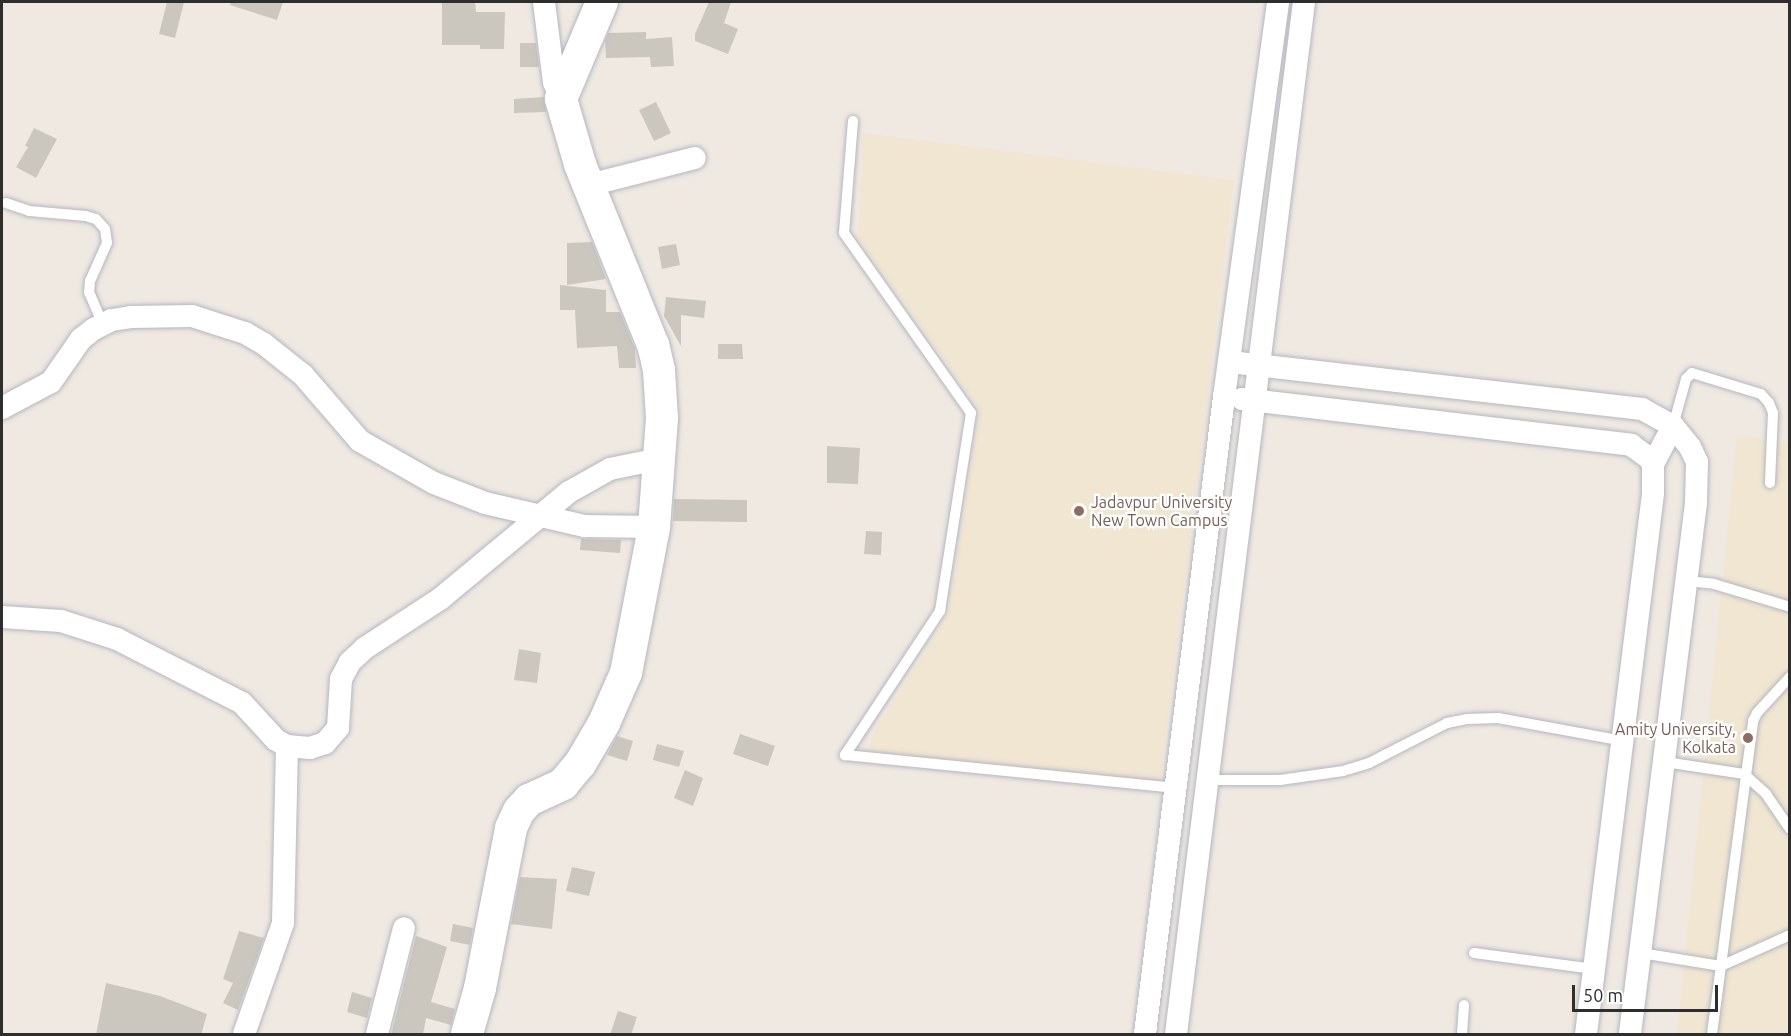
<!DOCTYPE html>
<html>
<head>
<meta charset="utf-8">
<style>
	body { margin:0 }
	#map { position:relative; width:1791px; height:1036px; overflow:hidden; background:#efe9e1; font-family:Ubuntu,sans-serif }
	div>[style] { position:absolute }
	.education>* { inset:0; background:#f0e6d1 }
	.building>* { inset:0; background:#cbc7bf }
	.roads { filter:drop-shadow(0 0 2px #b4b7c1) drop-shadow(0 0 2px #b4b7c1) }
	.lane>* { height:10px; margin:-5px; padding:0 5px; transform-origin:5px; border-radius:5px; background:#fff }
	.street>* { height:22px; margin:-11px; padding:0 11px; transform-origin:11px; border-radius:11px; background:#fff }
	.secondary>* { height:32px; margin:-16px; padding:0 16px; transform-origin:16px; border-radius:16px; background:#fff }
	.dots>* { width:16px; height:16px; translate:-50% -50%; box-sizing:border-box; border:3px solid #fff; border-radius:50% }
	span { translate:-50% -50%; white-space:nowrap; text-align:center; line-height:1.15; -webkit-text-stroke:4.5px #fff; paint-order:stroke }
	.education-label { font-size:16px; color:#785e54 }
	.left { translate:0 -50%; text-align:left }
	.right { translate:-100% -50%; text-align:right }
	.frame { position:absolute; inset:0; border:3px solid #2e2e2e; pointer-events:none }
	.scale { position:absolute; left:1572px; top:985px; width:146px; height:27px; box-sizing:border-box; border:3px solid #2e2e2e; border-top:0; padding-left:8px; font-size:18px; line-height:21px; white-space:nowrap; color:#2e2e2e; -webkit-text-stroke:4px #fff; paint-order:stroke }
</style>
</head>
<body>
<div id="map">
	<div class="education">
		<i style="clip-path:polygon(863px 133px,1234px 180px,1159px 787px,869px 753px,871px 738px,949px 613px,980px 410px,858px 237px)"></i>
		<i style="clip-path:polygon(1737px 436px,1789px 441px,1789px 1034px,1677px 1034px)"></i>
	</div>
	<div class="building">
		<i style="clip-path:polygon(167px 2px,184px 2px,175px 38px,159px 34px)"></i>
		<i style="clip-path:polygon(231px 2px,283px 2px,277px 20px,230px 5px)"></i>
		<i style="clip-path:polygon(442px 2px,475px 2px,476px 12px,505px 12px,504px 49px,480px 49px,480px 45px,442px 45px)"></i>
		<i style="clip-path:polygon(709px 2px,731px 2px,724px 23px,738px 29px,728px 54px,695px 41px,695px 34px)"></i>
		<i style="clip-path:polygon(646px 32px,646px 39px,672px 37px,674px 66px,651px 67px,650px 57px,606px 58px,605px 41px,608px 33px)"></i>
		<i style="clip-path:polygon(520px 43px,536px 43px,539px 67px,520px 67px)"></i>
		<i style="clip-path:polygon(544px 97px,546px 112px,514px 113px,514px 99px)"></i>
		<i style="clip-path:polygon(656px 102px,671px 133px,654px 141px,639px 110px)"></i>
		<i style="clip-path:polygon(34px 128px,57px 139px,36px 178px,16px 167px,28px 147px,25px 146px)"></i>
		<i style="clip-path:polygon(592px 242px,606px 279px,567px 285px,567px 243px)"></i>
		<i style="clip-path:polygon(676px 244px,680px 265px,662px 269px,658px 247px)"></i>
		<i style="clip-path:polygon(560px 285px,606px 290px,606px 312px,620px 312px,635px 349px,636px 368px,619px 368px,617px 346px,577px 348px,575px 310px,560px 310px)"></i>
		<i style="clip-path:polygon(666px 297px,706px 301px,704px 318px,681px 315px,681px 346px,664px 316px)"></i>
		<i style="clip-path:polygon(718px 344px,742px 344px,743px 359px,718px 359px)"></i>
		<i style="clip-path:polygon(827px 446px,860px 448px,858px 484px,827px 483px)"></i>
		<i style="clip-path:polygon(674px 499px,747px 500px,747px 522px,673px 521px)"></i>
		<i style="clip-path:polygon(866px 531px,882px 532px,881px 555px,864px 554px)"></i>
		<i style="clip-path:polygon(581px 539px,621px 540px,620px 553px,580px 550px)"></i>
		<i style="clip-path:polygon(519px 649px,541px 653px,537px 683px,514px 680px)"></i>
		<i style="clip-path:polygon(740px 734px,775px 746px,768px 766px,733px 754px)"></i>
		<i style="clip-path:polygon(617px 736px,633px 741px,627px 761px,607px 755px)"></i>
		<i style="clip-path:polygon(657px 744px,684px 751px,679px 767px,653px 760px)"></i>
		<i style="clip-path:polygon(685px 770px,703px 778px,693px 806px,674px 798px)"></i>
		<i style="clip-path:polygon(572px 867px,595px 872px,589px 896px,566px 891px)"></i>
		<i style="clip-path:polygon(520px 877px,557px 879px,552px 929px,511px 924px)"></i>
		<i style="clip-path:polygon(453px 924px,473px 928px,470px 945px,450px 941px)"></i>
		<i style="clip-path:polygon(239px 931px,264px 938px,238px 1010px,223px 1003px,233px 983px,223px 979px)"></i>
		<i style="clip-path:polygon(416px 936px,447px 947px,431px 1002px,455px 1009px,451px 1025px,426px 1018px,423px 1035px,391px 1035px)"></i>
		<i style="clip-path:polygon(106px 983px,160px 996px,207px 1014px,201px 1035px,96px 1035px)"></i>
		<i style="clip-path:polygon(352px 992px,372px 998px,367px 1018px,347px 1012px)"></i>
		<i style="clip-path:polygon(618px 1011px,637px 1017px,631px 1035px,610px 1035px)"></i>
	</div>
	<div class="roads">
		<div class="lane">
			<i style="left:853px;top:121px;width:112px;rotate:94.6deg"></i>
			<i style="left:844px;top:233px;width:220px;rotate:54.8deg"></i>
			<i style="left:971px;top:413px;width:200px;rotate:98.9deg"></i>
			<i style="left:940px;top:611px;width:173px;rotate:123.4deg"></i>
			<i style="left:845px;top:755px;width:333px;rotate:5.7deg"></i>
			<i style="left:6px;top:203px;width:24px;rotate:19deg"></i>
			<i style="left:29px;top:211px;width:57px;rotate:5deg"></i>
			<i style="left:86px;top:216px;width:10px;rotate:17deg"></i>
			<i style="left:96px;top:219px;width:13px;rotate:48deg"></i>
			<i style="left:105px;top:229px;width:14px;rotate:82deg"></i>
			<i style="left:107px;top:243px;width:42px;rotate:114.1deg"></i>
			<i style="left:90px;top:281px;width:11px;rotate:95deg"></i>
			<i style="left:89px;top:292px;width:36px;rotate:67deg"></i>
			<i style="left:1673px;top:426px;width:49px;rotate:-74.5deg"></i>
			<i style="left:1686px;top:379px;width:8px;rotate:-45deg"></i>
			<i style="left:1692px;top:373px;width:72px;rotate:16.9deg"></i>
			<i style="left:1761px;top:394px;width:12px;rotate:48deg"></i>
			<i style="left:1769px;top:403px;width:11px;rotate:68deg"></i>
			<i style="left:1773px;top:413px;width:70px;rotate:92.5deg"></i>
			<i style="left:1687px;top:581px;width:27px;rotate:6deg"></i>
			<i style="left:1714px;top:584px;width:79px;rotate:16.8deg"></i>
			<i style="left:1665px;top:762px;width:80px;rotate:8.6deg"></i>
			<i style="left:1744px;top:774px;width:30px;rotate:42deg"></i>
			<i style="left:1766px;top:794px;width:42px;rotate:55.6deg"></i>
			<i style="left:1208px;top:780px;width:72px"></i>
			<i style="left:1280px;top:780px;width:64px;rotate:-8.1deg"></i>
			<i style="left:1343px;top:771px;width:27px;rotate:-17deg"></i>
			<i style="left:1369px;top:763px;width:88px;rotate:-27.1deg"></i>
			<i style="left:1447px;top:723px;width:20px;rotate:-11deg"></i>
			<i style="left:1467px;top:719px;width:31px;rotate:-2deg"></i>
			<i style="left:1498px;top:718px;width:127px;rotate:10.4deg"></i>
			<i style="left:1474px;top:953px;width:121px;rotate:7.6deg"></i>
			<i style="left:1641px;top:953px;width:81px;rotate:9.2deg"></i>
			<i style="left:1721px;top:966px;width:76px;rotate:-24.2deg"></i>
			<i style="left:1462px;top:1034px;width:29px;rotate:-86deg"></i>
			<i style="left:1712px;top:1034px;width:316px;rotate:-82.5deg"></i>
			<i style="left:1753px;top:721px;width:9px;rotate:-63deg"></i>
			<i style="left:1757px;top:713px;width:49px;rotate:-47.5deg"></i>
		</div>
		<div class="street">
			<i style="left:544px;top:2px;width:81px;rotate:82.9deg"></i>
			<i style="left:554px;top:82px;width:18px;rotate:68deg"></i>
			<i style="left:589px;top:185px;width:109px;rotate:-14.3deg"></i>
			<i style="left:1230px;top:362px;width:415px;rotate:6.5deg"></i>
			<i style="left:1642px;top:409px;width:35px;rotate:29deg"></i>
			<i style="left:1673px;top:426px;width:27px;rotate:51deg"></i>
			<i style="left:1690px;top:447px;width:17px;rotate:65deg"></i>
			<i style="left:1697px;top:462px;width:41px;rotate:91.4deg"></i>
			<i style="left:1696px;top:503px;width:535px;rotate:97.09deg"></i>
			<i style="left:1242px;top:399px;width:392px;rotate:6.7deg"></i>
			<i style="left:1631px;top:445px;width:22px;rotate:36deg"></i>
			<i style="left:1649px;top:458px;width:7px;rotate:56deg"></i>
			<i style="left:2px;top:408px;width:55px;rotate:-28deg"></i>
			<i style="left:51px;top:382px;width:52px;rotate:-55.1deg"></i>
			<i style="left:81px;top:339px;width:16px;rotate:-38deg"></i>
			<i style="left:94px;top:329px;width:20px;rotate:-27deg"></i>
			<i style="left:112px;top:320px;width:19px;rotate:-9deg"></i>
			<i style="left:131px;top:317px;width:61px;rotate:-0.9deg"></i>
			<i style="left:192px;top:316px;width:56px;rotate:17.8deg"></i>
			<i style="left:245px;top:333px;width:22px;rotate:30deg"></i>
			<i style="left:264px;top:344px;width:50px;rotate:38.5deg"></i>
			<i style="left:303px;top:375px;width:87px;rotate:49.2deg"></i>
			<i style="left:360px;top:441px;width:85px;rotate:29.6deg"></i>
			<i style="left:434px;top:483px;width:55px;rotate:21.4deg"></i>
			<i style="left:485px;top:503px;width:103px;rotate:13deg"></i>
			<i style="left:585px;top:526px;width:69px;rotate:0.8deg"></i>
			<i style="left:2px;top:617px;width:59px;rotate:3.9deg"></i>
			<i style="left:61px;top:621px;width:59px;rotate:17.8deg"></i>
			<i style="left:117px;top:639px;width:140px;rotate:27.1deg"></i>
			<i style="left:242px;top:703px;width:50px;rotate:47.4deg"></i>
			<i style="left:276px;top:740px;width:13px;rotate:29deg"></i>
			<i style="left:287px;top:746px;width:23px;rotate:5deg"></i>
			<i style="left:310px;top:748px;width:16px;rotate:-18deg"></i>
			<i style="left:325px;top:743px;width:20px;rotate:-49deg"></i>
			<i style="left:338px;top:728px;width:49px;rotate:-86.5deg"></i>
			<i style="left:341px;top:679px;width:19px;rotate:-62deg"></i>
			<i style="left:350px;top:662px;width:21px;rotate:-43deg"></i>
			<i style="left:365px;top:648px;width:90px;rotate:-33.2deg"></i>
			<i style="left:440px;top:599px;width:168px;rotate:-39.7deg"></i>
			<i style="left:569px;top:492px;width:47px;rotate:-29.3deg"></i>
			<i style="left:610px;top:469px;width:50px;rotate:-11.5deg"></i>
			<i style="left:244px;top:1034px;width:118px;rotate:-70.6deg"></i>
			<i style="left:283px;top:923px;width:177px;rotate:-88.7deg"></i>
			<i style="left:377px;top:1034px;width:109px;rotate:-75.7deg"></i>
			<i style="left:1145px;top:1034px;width:642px;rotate:-82.93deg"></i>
			<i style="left:1224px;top:397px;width:399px;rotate:-82.2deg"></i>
			<i style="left:1176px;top:1034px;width:1040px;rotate:-82.93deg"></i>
			<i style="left:1586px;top:1034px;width:544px;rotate:-82.93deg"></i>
			<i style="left:1653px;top:494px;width:30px;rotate:-90deg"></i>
			<i style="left:1653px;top:464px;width:43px;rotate:-62.2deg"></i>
		</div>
		<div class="secondary">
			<i style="left:467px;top:1034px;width:48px;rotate:-74.2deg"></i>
			<i style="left:480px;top:988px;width:163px;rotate:-79deg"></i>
			<i style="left:511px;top:828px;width:19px;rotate:-65deg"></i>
			<i style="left:519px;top:811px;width:15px;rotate:-48deg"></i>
			<i style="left:529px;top:800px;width:38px;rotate:-25deg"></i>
			<i style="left:563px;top:784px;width:26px;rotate:-50deg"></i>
			<i style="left:580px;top:764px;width:48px;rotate:-59.7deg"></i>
			<i style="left:604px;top:723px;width:55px;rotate:-66.3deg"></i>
			<i style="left:626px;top:673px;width:149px;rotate:-79.1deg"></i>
			<i style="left:654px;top:527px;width:109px;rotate:-85.8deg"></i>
			<i style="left:662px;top:418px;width:48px;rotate:-93.6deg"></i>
			<i style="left:659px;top:370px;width:26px;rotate:-103deg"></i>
			<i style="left:653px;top:345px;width:195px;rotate:-112deg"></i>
			<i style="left:580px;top:164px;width:68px;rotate:-106.3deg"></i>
			<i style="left:561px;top:99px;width:105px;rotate:-67.1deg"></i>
		</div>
	</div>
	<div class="dots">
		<i style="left:1079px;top:511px;background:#8d6e63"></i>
		<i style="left:1748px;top:738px;background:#8d6e63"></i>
	</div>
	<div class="education-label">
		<span class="left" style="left:1091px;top:511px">Jadavpur University<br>New Town Campus</span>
		<span class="right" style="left:1736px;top:738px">Amity University,<br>Kolkata</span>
	</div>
	<div class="frame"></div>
	<div class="scale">50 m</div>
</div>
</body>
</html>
